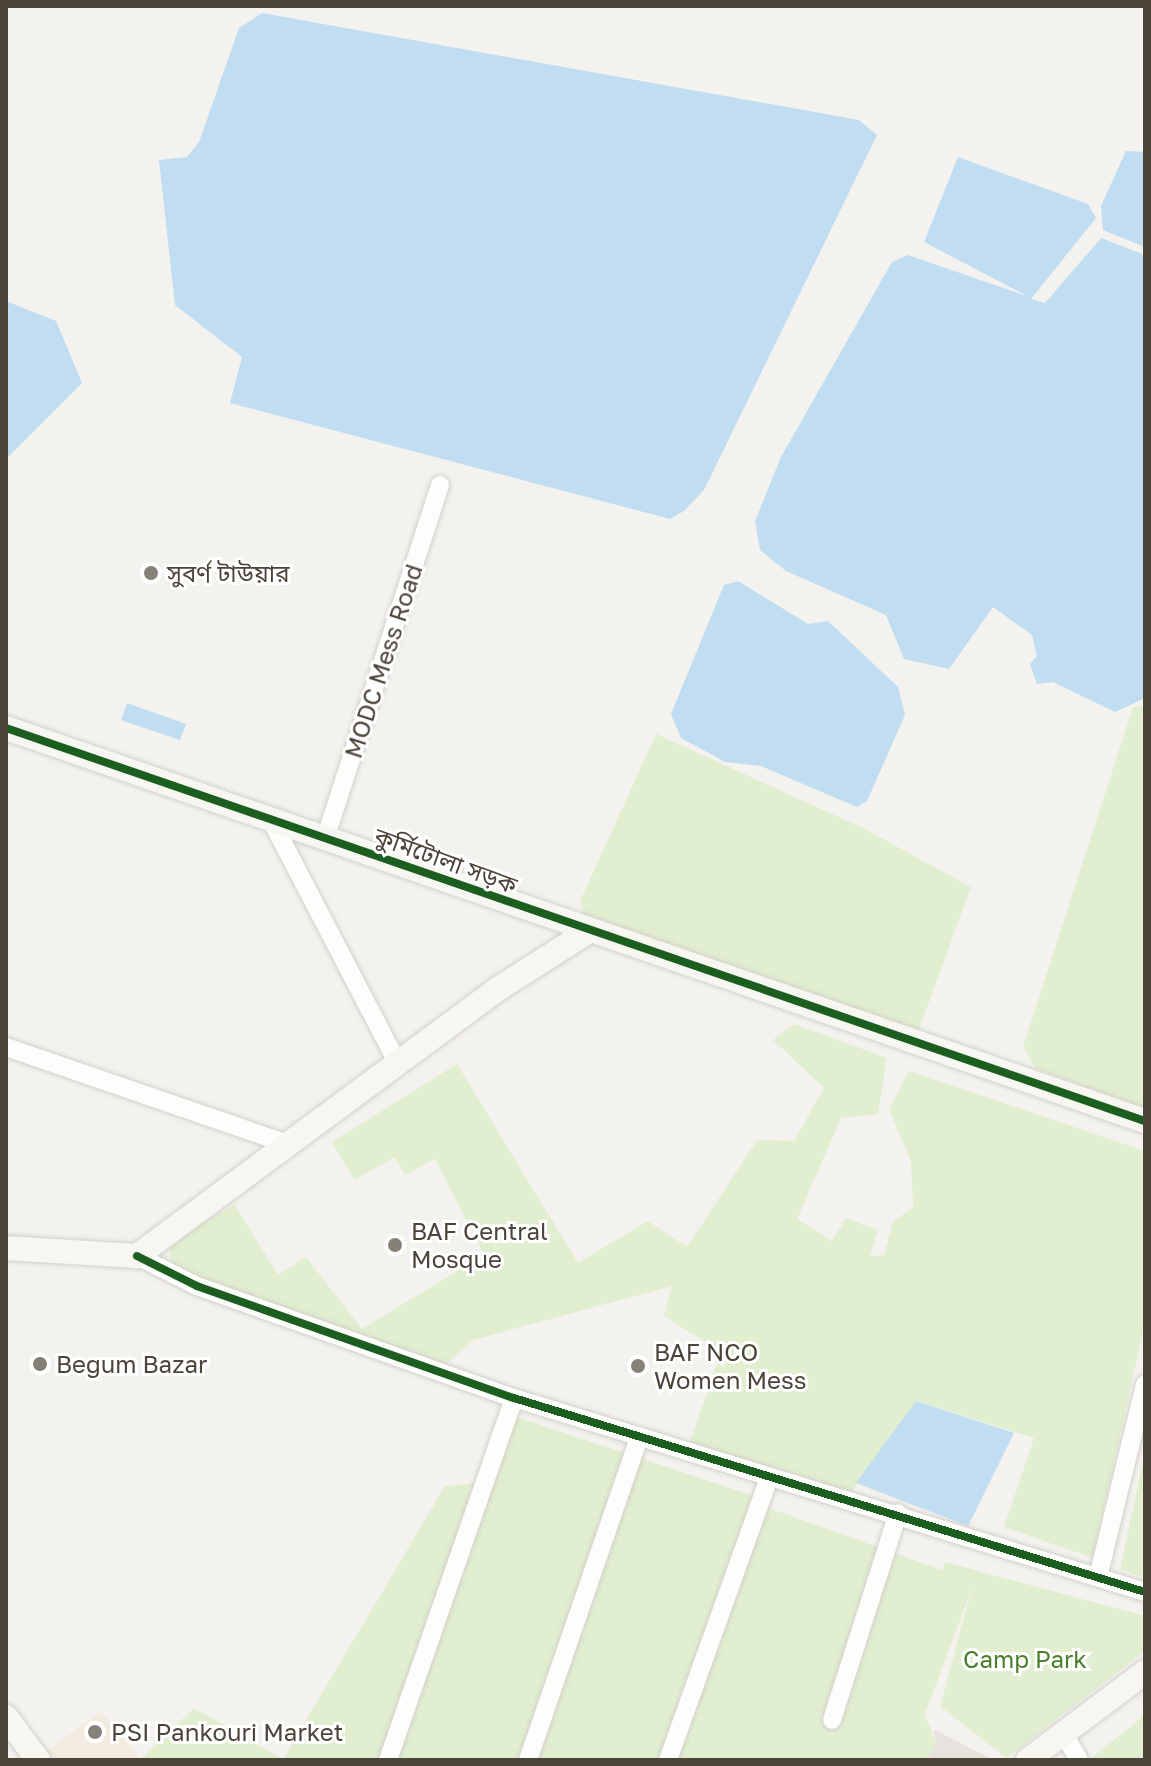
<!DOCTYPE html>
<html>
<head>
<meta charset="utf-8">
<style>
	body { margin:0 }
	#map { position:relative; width:1151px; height:1766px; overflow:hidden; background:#f4f2ee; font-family:"Golos Text","Noto Sans Bengali",sans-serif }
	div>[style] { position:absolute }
	.commercial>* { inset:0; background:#f3ebdf }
	.green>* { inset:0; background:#e1eecf }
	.parking>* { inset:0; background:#e6e3df }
	.water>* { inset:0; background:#c0ddf1 }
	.roads { filter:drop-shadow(0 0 2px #d2d0cb) drop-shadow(0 0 2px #d2d0cb) }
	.street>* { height:18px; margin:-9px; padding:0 9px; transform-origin:9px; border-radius:9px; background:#fdfdfc }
	.secondary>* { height:24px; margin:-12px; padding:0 12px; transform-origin:12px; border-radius:12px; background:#f7f6f1 }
	.cycleway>* { height:8px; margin:-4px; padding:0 4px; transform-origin:4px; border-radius:4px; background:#1b5e20 }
	.dots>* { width:22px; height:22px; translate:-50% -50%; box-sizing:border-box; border:4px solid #fff; border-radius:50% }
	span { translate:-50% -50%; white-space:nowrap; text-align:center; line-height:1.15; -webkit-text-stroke:6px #fff; paint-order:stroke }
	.poi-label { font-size:24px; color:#4b4439 }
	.left { translate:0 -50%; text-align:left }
	.street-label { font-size:24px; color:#4b4439 }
	.park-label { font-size:24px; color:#4a7f2a }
	.frame { position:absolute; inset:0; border:8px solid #4b4439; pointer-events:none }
</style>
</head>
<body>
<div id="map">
	<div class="commercial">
		<i style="clip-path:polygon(101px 1711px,140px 1759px,47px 1760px,46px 1752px)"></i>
	</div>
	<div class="green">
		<i style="clip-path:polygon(1145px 706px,1145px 1109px,1035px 1068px,1023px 1047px,1133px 707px)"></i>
		<i style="clip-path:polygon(656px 734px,863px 828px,971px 887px,919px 1029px,796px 997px,585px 922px,580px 901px)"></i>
		<i style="clip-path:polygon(794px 1024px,887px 1058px,878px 1114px,841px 1118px,797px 1219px,832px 1241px,846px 1218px,878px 1230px,870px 1256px,884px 1255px,893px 1222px,913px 1207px,911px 1161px,889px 1109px,909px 1071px,1145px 1151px,1145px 1322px,1093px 1558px,1004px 1527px,1034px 1438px,917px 1401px,850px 1494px,690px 1442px,721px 1352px,664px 1316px,672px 1286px,473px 1340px,446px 1364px,171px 1269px,170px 1240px,235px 1205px,278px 1275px,306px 1257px,362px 1329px,484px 1255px,435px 1159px,405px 1175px,395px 1157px,354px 1180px,332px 1142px,457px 1064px,578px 1263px,648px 1221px,687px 1247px,757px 1140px,794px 1141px,824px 1088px,773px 1040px)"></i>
		<i style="clip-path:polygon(517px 1417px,754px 1496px,752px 1502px,942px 1570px,945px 1562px,1145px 1616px,1145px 1651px,1006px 1758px,940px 1706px,972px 1588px,925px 1714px,936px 1743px,927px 1760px,140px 1760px,194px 1708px,283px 1759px,445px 1486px,493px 1482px)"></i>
		<i style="clip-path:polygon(1145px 1453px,1145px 1578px,1120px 1569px)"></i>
		<i style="clip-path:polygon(1145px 1715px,1145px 1760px,1090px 1760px,1090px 1759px)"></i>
	</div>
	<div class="parking">
		<i style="clip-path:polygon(933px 1729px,994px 1760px,927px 1760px,936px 1743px)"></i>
	</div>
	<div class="water">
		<i style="clip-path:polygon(262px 13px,859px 120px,877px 135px,704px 490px,684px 511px,670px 519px,230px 403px,242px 357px,175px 305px,159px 160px,187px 157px,199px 142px,239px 28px)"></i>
		<i style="clip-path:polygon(1126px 151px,1145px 152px,1145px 247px,1103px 230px,1101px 206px)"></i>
		<i style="clip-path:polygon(958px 157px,1088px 204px,1096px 218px,1031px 299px,1045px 303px,1101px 238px,1145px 255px,1145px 698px,1115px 712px,1053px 682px,1037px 684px,1030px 664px,1037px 656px,1032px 635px,993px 607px,949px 669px,904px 659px,886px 615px,786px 571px,760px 550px,755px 521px,781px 457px,892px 262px,908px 255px,1027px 296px,924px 242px)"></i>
		<i style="clip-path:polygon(6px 301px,56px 321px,82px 383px,6px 459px)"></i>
		<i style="clip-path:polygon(738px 581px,808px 624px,828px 621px,898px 687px,905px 715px,867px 801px,857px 807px,761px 766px,725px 762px,681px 738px,671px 714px,724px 585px)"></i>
		<i style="clip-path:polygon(127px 703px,186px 724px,180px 740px,121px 720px)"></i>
		<i style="clip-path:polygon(916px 1401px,1014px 1433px,968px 1526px,856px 1483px)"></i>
	</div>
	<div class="roads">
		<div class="street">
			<i style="left:270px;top:818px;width:275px;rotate:62.5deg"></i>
			<i style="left:326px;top:836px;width:369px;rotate:-72deg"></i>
			<i style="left:6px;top:1047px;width:297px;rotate:19deg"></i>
			<i style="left:137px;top:1256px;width:67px;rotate:26.6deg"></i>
			<i style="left:197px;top:1286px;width:336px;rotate:19.5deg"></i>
			<i style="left:514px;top:1398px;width:660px;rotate:17.09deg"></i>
			<i style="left:1099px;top:1573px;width:194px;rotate:-76.3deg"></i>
			<i style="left:832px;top:1720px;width:217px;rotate:-72.3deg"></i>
			<i style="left:1063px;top:1733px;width:31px;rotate:59deg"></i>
			<i style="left:388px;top:1760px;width:383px;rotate:-70.8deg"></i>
			<i style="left:528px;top:1760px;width:342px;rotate:-71deg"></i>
			<i style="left:668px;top:1760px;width:297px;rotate:-70.3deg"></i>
		</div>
		<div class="secondary">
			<i style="left:6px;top:728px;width:1205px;rotate:19.04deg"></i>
			<i style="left:6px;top:1248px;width:131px;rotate:3.5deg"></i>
			<i style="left:137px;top:1256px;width:449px;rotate:-36.5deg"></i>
			<i style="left:498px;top:989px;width:104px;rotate:-32.5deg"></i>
			<i style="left:6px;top:1717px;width:54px;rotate:53.3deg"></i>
			<i style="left:1028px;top:1760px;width:146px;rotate:-36.9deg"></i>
		</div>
	</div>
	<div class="cycleway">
		<i style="left:6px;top:728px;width:1205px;rotate:19.04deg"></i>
		<i style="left:137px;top:1256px;width:67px;rotate:26.6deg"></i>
		<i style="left:197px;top:1286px;width:336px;rotate:19.5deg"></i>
		<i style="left:514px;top:1398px;width:660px;rotate:17.09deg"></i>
	</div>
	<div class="dots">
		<i style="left:151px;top:573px;background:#868178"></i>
		<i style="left:395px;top:1245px;background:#868178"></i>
		<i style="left:40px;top:1364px;background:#868178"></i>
		<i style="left:638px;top:1366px;background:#868178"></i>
		<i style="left:95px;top:1732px;background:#868178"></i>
	</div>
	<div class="poi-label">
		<span class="left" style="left:167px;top:573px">সুবর্ণ টাউয়ার</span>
		<span class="left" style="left:411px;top:1245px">BAF Central<br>Mosque</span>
		<span class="left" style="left:654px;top:1366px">BAF NCO<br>Women Mess</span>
		<span class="left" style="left:56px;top:1364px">Begum Bazar</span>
		<span class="left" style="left:111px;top:1732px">PSI Pankouri Market</span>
	</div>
	<div class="street-label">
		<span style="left:383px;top:661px;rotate:-72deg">MODC Mess Road</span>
		<span style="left:446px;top:860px;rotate:20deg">কুর্মিটোলা সড়ক</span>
	</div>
	<div class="park-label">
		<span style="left:1025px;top:1659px">Camp Park</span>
	</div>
	<div class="frame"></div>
</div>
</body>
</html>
